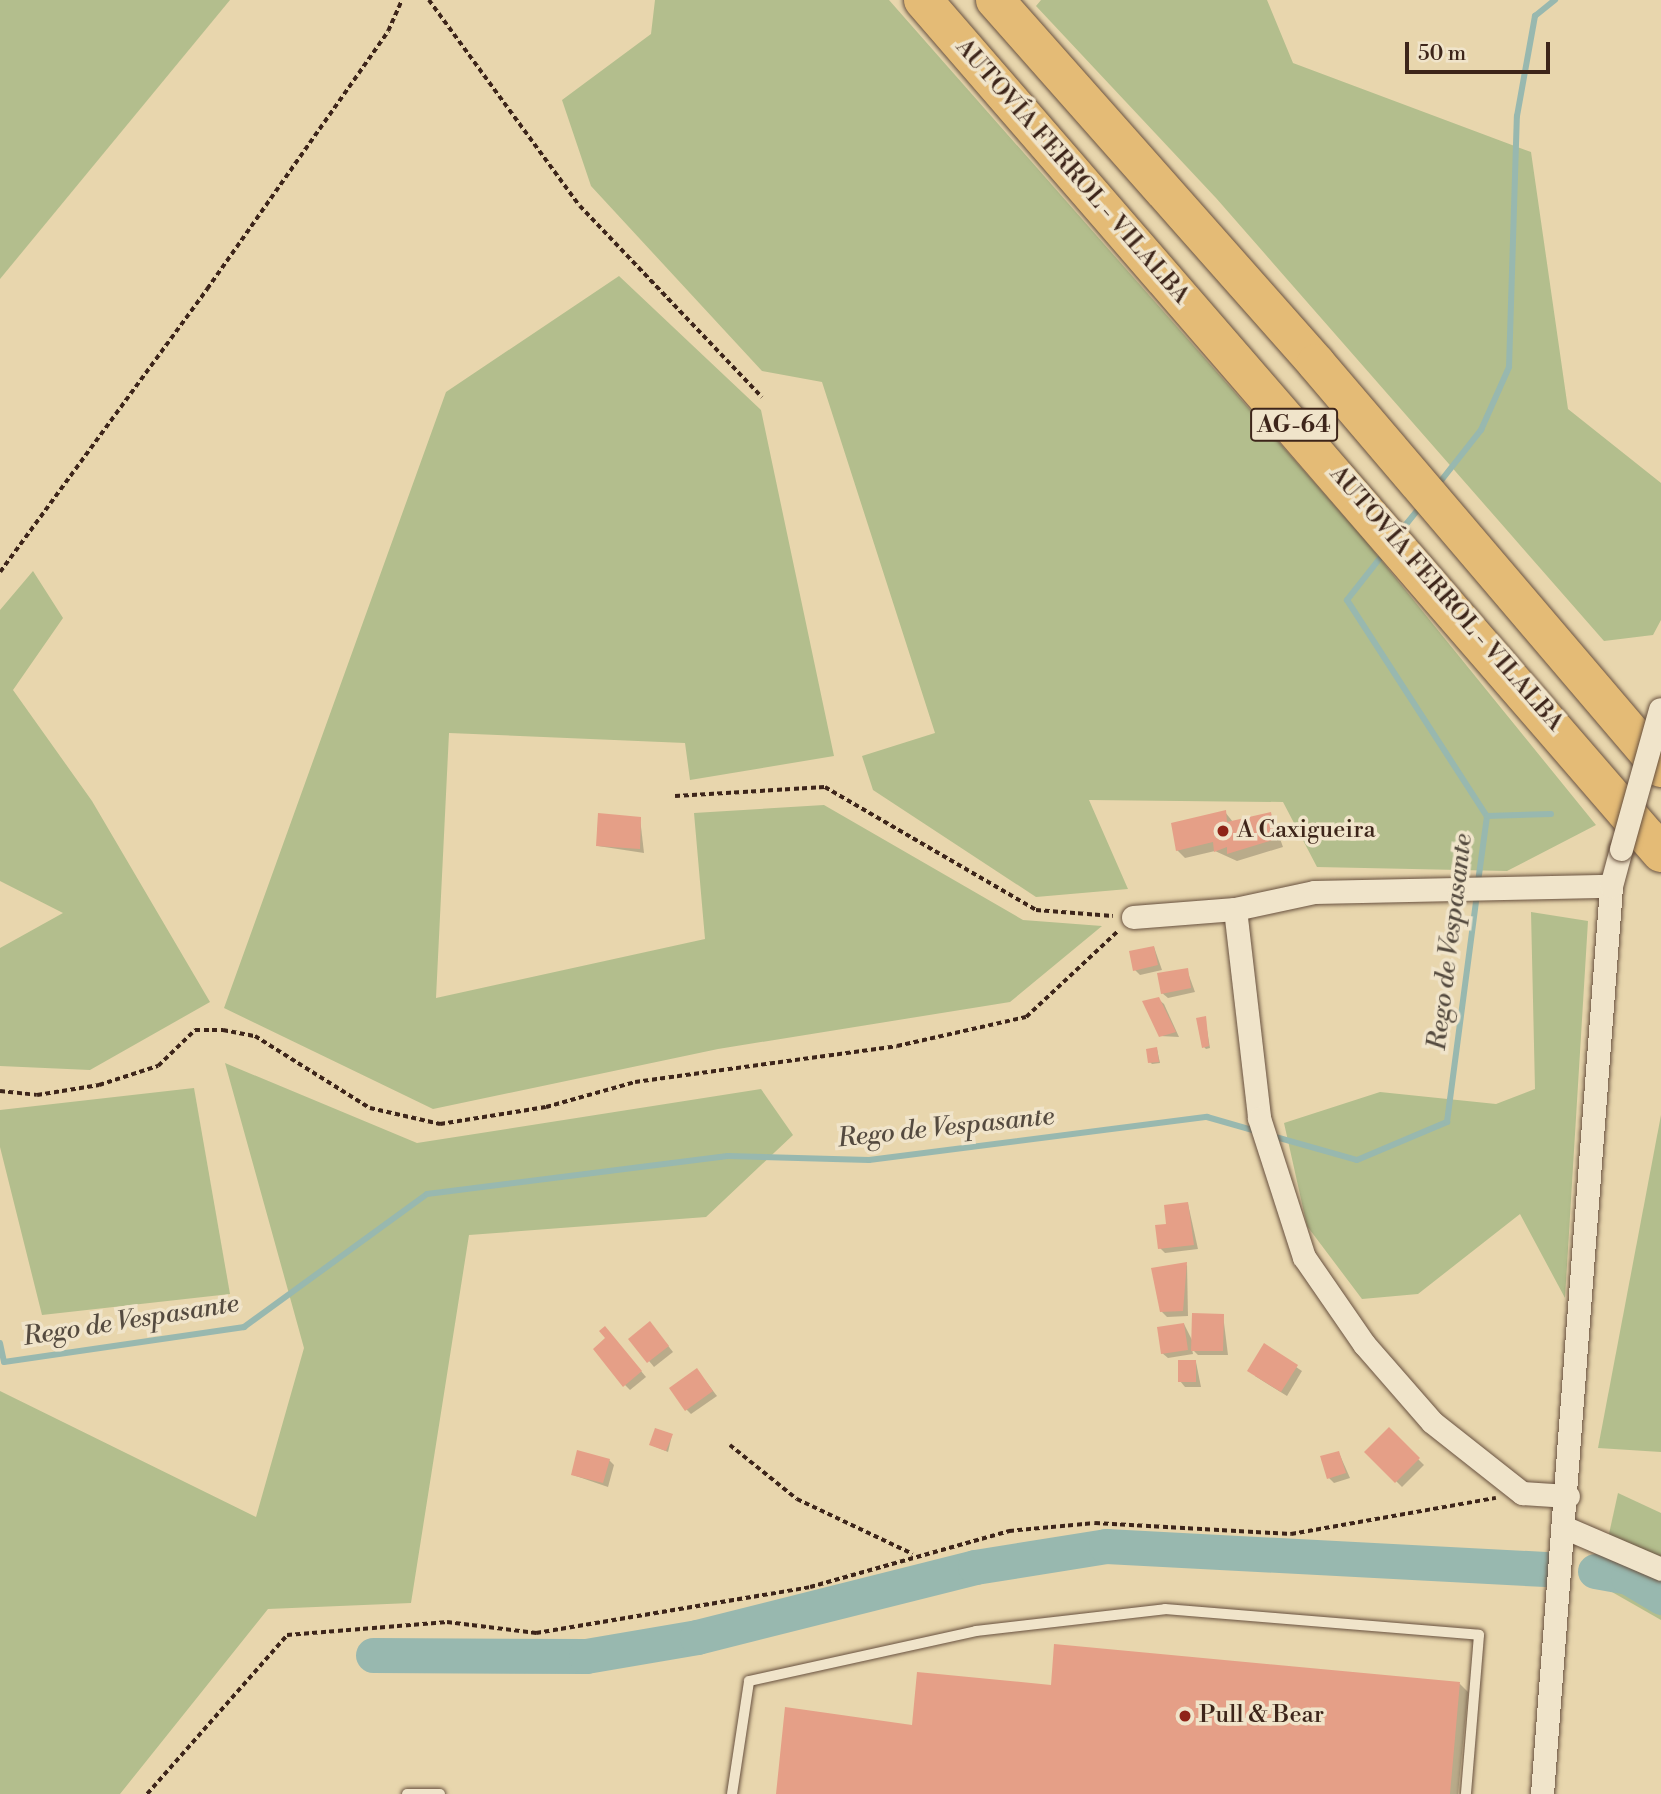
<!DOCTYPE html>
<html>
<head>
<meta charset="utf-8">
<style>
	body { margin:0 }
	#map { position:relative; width:1661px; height:1794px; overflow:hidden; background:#e8d6ad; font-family:"Libre Bodoni",serif }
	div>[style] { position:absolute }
	.green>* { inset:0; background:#b3be8d }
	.shadow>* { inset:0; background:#0003 }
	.stream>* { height:6px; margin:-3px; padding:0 3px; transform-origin:3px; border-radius:3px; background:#98b8af }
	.river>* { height:35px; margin:-17.5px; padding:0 17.5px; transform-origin:17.5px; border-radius:17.5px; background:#98b8af }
	.building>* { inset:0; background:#e59f87 }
	.path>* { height:3.5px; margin-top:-1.75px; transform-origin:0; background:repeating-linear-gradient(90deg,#3d251a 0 5px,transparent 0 8.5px) }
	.roads { filter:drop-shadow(0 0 2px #68513f) drop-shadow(0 0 2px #68513f) }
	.lane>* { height:10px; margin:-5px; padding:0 5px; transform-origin:5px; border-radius:5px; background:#f0e4ca }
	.street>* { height:23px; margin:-11.5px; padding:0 11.5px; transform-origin:11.5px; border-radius:11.5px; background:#f0e4ca }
	.highway>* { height:38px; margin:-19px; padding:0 19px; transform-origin:19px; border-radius:19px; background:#e4bb76 }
	.bridges { filter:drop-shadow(0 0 2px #68513f) drop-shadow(0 0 2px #68513f) }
	.street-bridge>* { height:23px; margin:-11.5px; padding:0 11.5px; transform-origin:11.5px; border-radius:11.5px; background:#f0e4ca }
	.dots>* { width:19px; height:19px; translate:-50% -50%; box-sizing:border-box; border:4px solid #f0e4ca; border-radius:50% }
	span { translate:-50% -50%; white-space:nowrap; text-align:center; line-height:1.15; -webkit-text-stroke:7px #f0e4ca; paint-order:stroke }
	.shield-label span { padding:2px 5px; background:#f0e4ca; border:2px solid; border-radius:5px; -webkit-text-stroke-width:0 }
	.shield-label { font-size:23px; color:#3d251a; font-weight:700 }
	.street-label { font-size:24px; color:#3d251a }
	.poi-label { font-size:24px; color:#3d251a }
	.left { translate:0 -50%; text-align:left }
	.water-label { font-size:26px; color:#544a3f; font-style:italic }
	.scale { position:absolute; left:1405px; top:42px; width:145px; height:32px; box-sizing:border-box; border:4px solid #3d251a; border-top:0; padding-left:9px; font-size:21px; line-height:24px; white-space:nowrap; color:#3d251a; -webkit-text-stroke:5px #f0e4ca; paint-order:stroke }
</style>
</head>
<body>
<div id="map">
	<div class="green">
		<i style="clip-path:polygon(0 0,230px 0,0 279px)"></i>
		<i style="clip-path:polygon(655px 0,889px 0,1364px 539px,1596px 825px,1507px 871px,1317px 867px,1283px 802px,1089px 800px,1128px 889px,1036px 897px,873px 790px,862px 756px,935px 733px,822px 382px,762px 371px,591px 186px,562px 100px,651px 34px)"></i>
		<i style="clip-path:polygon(1041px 0,1267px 0,1293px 63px,1531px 152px,1568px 409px,1661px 483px,1661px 620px,1653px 635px,1604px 641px,1216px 198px,1036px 6px)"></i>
		<i style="clip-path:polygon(619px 276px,761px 410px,834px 756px,690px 780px,685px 743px,449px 733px,436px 998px,705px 939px,694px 813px,824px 805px,1023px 920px,1102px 926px,1010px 1002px,718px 1049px,433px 1109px,224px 1008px,446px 392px)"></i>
		<i style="clip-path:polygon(33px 571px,63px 618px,13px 690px,92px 801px,210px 1002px,90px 1070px,0 1066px,0 948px,63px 913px,0 881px,0 610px)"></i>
		<i style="clip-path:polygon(1531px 912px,1588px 921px,1565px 1298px,1520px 1214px,1418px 1294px,1362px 1299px,1307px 1226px,1284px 1123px,1380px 1092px,1496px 1104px,1535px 1089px)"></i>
		<i style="clip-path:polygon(225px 1063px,417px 1143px,761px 1089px,793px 1135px,706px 1217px,469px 1235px,411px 1603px,268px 1609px,120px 1794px,0 1794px,0 1391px,256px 1517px,304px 1348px)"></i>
		<i style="clip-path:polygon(194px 1088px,230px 1294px,42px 1315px,0 1147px,0 1110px)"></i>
		<i style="clip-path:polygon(1661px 1115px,1661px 1452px,1598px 1448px)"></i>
		<i style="clip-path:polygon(1618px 1493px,1661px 1513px,1661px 1620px,1598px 1584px)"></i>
	</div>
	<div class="shadow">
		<i style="clip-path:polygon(1225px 812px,1233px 822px,1271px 814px,1283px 847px,1237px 861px,1215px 851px,1185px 858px,1177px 850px)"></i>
		<i style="clip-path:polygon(640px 818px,644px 853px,598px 846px)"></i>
		<i style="clip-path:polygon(1154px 947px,1162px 970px,1140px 975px,1135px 970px)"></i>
		<i style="clip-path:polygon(1187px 970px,1195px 992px,1168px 998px,1162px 993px)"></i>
		<i style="clip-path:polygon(1158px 999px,1164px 1004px,1179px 1037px,1160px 1036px)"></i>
		<i style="clip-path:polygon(1205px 1018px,1210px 1048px,1206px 1049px,1204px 1047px)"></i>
		<i style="clip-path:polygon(1157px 1049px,1160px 1063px,1152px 1064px,1150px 1062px)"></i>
		<i style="clip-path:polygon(1188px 1204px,1198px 1249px,1165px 1253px,1160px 1248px,1168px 1225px)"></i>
		<i style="clip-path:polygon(1187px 1264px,1188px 1316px,1167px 1317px,1162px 1312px)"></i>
		<i style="clip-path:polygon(1223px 1315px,1228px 1355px,1198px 1355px,1192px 1349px,1193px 1354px,1168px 1358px,1162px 1353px,1184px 1324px,1193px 1342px)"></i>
		<i style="clip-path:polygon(655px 1329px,673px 1352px,654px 1367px,631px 1339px)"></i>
		<i style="clip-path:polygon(610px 1334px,646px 1377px,630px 1390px,625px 1385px)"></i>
		<i style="clip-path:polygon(1265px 1346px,1302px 1371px,1287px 1396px,1255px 1376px)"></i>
		<i style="clip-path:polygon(1196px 1362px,1201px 1387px,1185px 1387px,1180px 1381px)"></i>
		<i style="clip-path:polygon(697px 1370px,717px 1396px,691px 1414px,686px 1409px)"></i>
		<i style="clip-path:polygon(1389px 1430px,1424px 1465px,1402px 1487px,1367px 1452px)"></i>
		<i style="clip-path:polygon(672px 1435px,668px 1452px,651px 1445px)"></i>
		<i style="clip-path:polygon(1339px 1453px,1350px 1478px,1334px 1483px,1329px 1478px)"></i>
		<i style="clip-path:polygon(609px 1460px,614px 1465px,608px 1487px,573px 1475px)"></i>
		<i style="clip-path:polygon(1460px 1684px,1468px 1692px,1458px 1794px,778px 1794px,1052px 1686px)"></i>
	</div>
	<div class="stream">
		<i style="left:1436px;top:487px;width:73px;rotate:-51.7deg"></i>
		<i style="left:1481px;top:430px;width:69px;rotate:-66deg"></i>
		<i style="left:1509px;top:367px;width:251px;rotate:-88.2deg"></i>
		<i style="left:1517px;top:116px;width:102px;rotate:-79.8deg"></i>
		<i style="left:1535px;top:16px;width:26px;rotate:-39deg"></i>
		<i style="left:1399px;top:533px;width:35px;rotate:-51deg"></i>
		<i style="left:1384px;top:553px;width:60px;rotate:128.2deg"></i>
		<i style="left:1347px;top:600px;width:257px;rotate:57.1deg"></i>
		<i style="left:1478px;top:882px;width:67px;rotate:-82.2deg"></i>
		<i style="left:1487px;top:816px;width:64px;rotate:-1.8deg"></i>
		<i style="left:1269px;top:1135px;width:91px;rotate:15.9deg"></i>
		<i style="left:1357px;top:1160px;width:98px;rotate:-22.9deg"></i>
		<i style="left:1447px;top:1122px;width:231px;rotate:-82.5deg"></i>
		<i style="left:0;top:1343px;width:19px;rotate:78deg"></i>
		<i style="left:4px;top:1362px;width:243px;rotate:-8.3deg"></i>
		<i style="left:244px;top:1327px;width:226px;rotate:-36deg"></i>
		<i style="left:427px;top:1194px;width:303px;rotate:-7.2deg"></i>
		<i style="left:728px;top:1156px;width:141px;rotate:1.6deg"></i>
		<i style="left:869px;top:1160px;width:341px;rotate:-7.3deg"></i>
		<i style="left:1207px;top:1117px;width:54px;rotate:16.1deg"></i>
	</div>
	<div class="river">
		<i style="left:1595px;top:1571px;width:34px;rotate:10deg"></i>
		<i style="left:1628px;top:1577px;width:39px;rotate:31deg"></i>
		<i style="left:373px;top:1655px;width:213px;rotate:0.3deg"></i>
		<i style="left:586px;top:1656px;width:113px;rotate:-9.7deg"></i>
		<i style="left:697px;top:1637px;width:287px;rotate:-14.1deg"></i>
		<i style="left:975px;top:1567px;width:133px;rotate:-9.1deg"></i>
		<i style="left:1106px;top:1546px;width:440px;rotate:3deg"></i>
	</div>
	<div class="building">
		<i style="clip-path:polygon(1226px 810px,1227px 822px,1271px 812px,1276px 839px,1227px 854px,1227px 847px,1214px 852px,1213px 842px,1176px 851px,1171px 823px)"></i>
		<i style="clip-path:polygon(598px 813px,641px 817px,640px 849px,596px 846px)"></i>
		<i style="clip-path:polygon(1154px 946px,1158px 965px,1133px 971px,1129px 951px)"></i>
		<i style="clip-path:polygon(1188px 968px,1191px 988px,1161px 994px,1157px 973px)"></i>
		<i style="clip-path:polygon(1159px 997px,1176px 1032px,1159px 1037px,1142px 1001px)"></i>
		<i style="clip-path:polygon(1206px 1016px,1209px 1046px,1202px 1048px,1196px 1018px)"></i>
		<i style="clip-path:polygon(1157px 1047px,1159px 1062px,1148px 1063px,1146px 1049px)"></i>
		<i style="clip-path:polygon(1188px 1202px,1194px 1245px,1158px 1249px,1155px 1225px,1166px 1224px,1164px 1205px)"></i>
		<i style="clip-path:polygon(1187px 1262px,1183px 1311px,1160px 1312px,1151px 1268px)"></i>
		<i style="clip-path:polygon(1192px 1313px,1224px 1314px,1223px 1351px,1191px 1351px)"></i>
		<i style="clip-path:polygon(650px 1321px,669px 1346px,647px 1363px,628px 1339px)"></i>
		<i style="clip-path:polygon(1184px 1323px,1188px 1350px,1161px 1354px,1157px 1327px)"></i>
		<i style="clip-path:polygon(605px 1326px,642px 1371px,623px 1387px,593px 1349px,605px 1338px,599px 1331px)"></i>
		<i style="clip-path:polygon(1264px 1343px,1298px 1365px,1281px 1392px,1247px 1371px)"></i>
		<i style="clip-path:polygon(1178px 1360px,1196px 1360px,1196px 1382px,1178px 1382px)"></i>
		<i style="clip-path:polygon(697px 1368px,713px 1391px,685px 1411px,669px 1388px)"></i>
		<i style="clip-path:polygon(1389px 1427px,1420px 1458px,1395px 1483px,1364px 1452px)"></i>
		<i style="clip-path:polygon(655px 1428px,673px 1434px,666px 1451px,649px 1445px)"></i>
		<i style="clip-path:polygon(577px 1450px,610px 1459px,603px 1483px,571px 1475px)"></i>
		<i style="clip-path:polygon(1339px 1451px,1346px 1473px,1327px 1479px,1320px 1456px)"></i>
		<i style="clip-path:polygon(1054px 1644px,1460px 1682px,1450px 1794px,776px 1794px,785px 1707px,912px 1725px,917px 1672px,1051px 1685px)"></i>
	</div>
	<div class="path">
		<i style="left:429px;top:0;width:255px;rotate:53.8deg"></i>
		<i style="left:580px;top:206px;width:264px;rotate:46.4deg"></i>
		<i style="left:0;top:572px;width:351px;rotate:-53.8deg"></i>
		<i style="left:207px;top:289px;width:315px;rotate:-54.9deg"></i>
		<i style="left:388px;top:31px;width:34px;rotate:-66deg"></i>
		<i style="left:675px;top:796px;width:150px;rotate:-3.4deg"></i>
		<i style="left:825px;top:787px;width:244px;rotate:30.2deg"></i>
		<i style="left:1036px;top:910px;width:77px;rotate:4.5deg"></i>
		<i style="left:0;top:1091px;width:37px;rotate:6deg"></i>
		<i style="left:37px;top:1095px;width:63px;rotate:-9.2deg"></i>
		<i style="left:99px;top:1085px;width:62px;rotate:-17.9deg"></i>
		<i style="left:158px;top:1066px;width:52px;rotate:-44.2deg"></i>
		<i style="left:195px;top:1030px;width:28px"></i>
		<i style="left:223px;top:1030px;width:33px;rotate:11deg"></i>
		<i style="left:255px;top:1036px;width:136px;rotate:32.1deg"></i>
		<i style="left:370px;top:1108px;width:72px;rotate:12.9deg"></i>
		<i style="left:440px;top:1124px;width:107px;rotate:-9.1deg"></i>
		<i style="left:546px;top:1107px;width:92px;rotate:-15.7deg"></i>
		<i style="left:635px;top:1082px;width:264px;rotate:-7.8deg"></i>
		<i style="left:897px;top:1046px;width:132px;rotate:-12.7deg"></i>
		<i style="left:1026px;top:1017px;width:126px;rotate:-43.1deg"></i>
		<i style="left:730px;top:1445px;width:86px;rotate:38.9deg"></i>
		<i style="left:797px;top:1499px;width:128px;rotate:25.4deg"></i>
		<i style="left:147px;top:1794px;width:212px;rotate:-48.6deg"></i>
		<i style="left:287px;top:1635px;width:161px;rotate:-4.6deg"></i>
		<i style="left:447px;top:1622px;width:90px;rotate:7deg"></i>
		<i style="left:536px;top:1633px;width:278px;rotate:-9.5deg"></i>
		<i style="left:810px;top:1587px;width:207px;rotate:-15.7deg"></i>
		<i style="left:1009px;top:1531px;width:86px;rotate:-5.3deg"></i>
		<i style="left:1095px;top:1523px;width:196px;rotate:3.2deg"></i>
		<i style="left:1291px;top:1534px;width:208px;rotate:-10deg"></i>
	</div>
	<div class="roads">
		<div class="lane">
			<i style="left:407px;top:1794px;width:33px"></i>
			<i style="left:732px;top:1794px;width:114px;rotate:-81.4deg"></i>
			<i style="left:749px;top:1681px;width:232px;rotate:-12.4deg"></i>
			<i style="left:976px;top:1631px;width:190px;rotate:-6.6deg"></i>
			<i style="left:1165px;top:1609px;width:315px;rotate:4.7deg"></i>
			<i style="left:1479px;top:1635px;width:160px;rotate:94.7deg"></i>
		</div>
		<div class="street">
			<i style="left:1235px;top:909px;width:210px;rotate:83.4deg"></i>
			<i style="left:1259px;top:1118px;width:146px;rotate:72.1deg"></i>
			<i style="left:1304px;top:1257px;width:106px;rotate:55.4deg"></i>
			<i style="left:1364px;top:1344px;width:103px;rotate:48.9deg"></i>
			<i style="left:1432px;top:1422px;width:115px;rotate:38.3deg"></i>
			<i style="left:1522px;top:1493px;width:46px;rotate:3.7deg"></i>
			<i style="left:1133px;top:917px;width:102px;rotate:-4.5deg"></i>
			<i style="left:1235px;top:909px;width:81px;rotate:-12.1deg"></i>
			<i style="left:1314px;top:892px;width:297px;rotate:-1.2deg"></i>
			<i style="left:1566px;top:1528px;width:103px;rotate:23.3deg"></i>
			<i style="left:1542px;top:1794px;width:911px;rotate:-85.65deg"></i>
			<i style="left:1611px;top:886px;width:38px;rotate:-75deg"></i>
		</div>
		<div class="highway">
			<i style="left:923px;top:0;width:1128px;rotate:49.13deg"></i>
			<i style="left:995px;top:0;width:485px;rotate:48.5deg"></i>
			<i style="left:1316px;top:363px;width:532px;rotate:49.57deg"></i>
		</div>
	</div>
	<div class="bridges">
		<div class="street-bridge">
			<i style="left:1621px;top:849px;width:145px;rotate:-74.4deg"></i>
		</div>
	</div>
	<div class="dots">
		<i style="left:1223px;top:831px;background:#8f2418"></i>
		<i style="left:1185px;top:1716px;background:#8f2418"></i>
	</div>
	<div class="shield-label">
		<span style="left:1294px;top:425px">AG-64</span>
	</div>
	<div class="street-label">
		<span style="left:1072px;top:172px;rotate:49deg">AUTOVÍA FERROL - VILALBA</span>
		<span style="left:1446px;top:599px;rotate:49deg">AUTOVÍA FERROL - VILALBA</span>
	</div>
	<div class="poi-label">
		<span class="left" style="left:1237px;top:831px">A Caxigueira</span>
		<span class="left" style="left:1199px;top:1716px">Pull &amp; Bear</span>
	</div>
	<div class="water-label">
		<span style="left:1451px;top:942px;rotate:-83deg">Rego de Vespasante</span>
		<span style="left:946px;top:1128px;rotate:-6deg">Rego de Vespasante</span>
		<span style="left:131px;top:1321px;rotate:-9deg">Rego de Vespasante</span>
	</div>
	<div class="scale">50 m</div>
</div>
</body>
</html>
